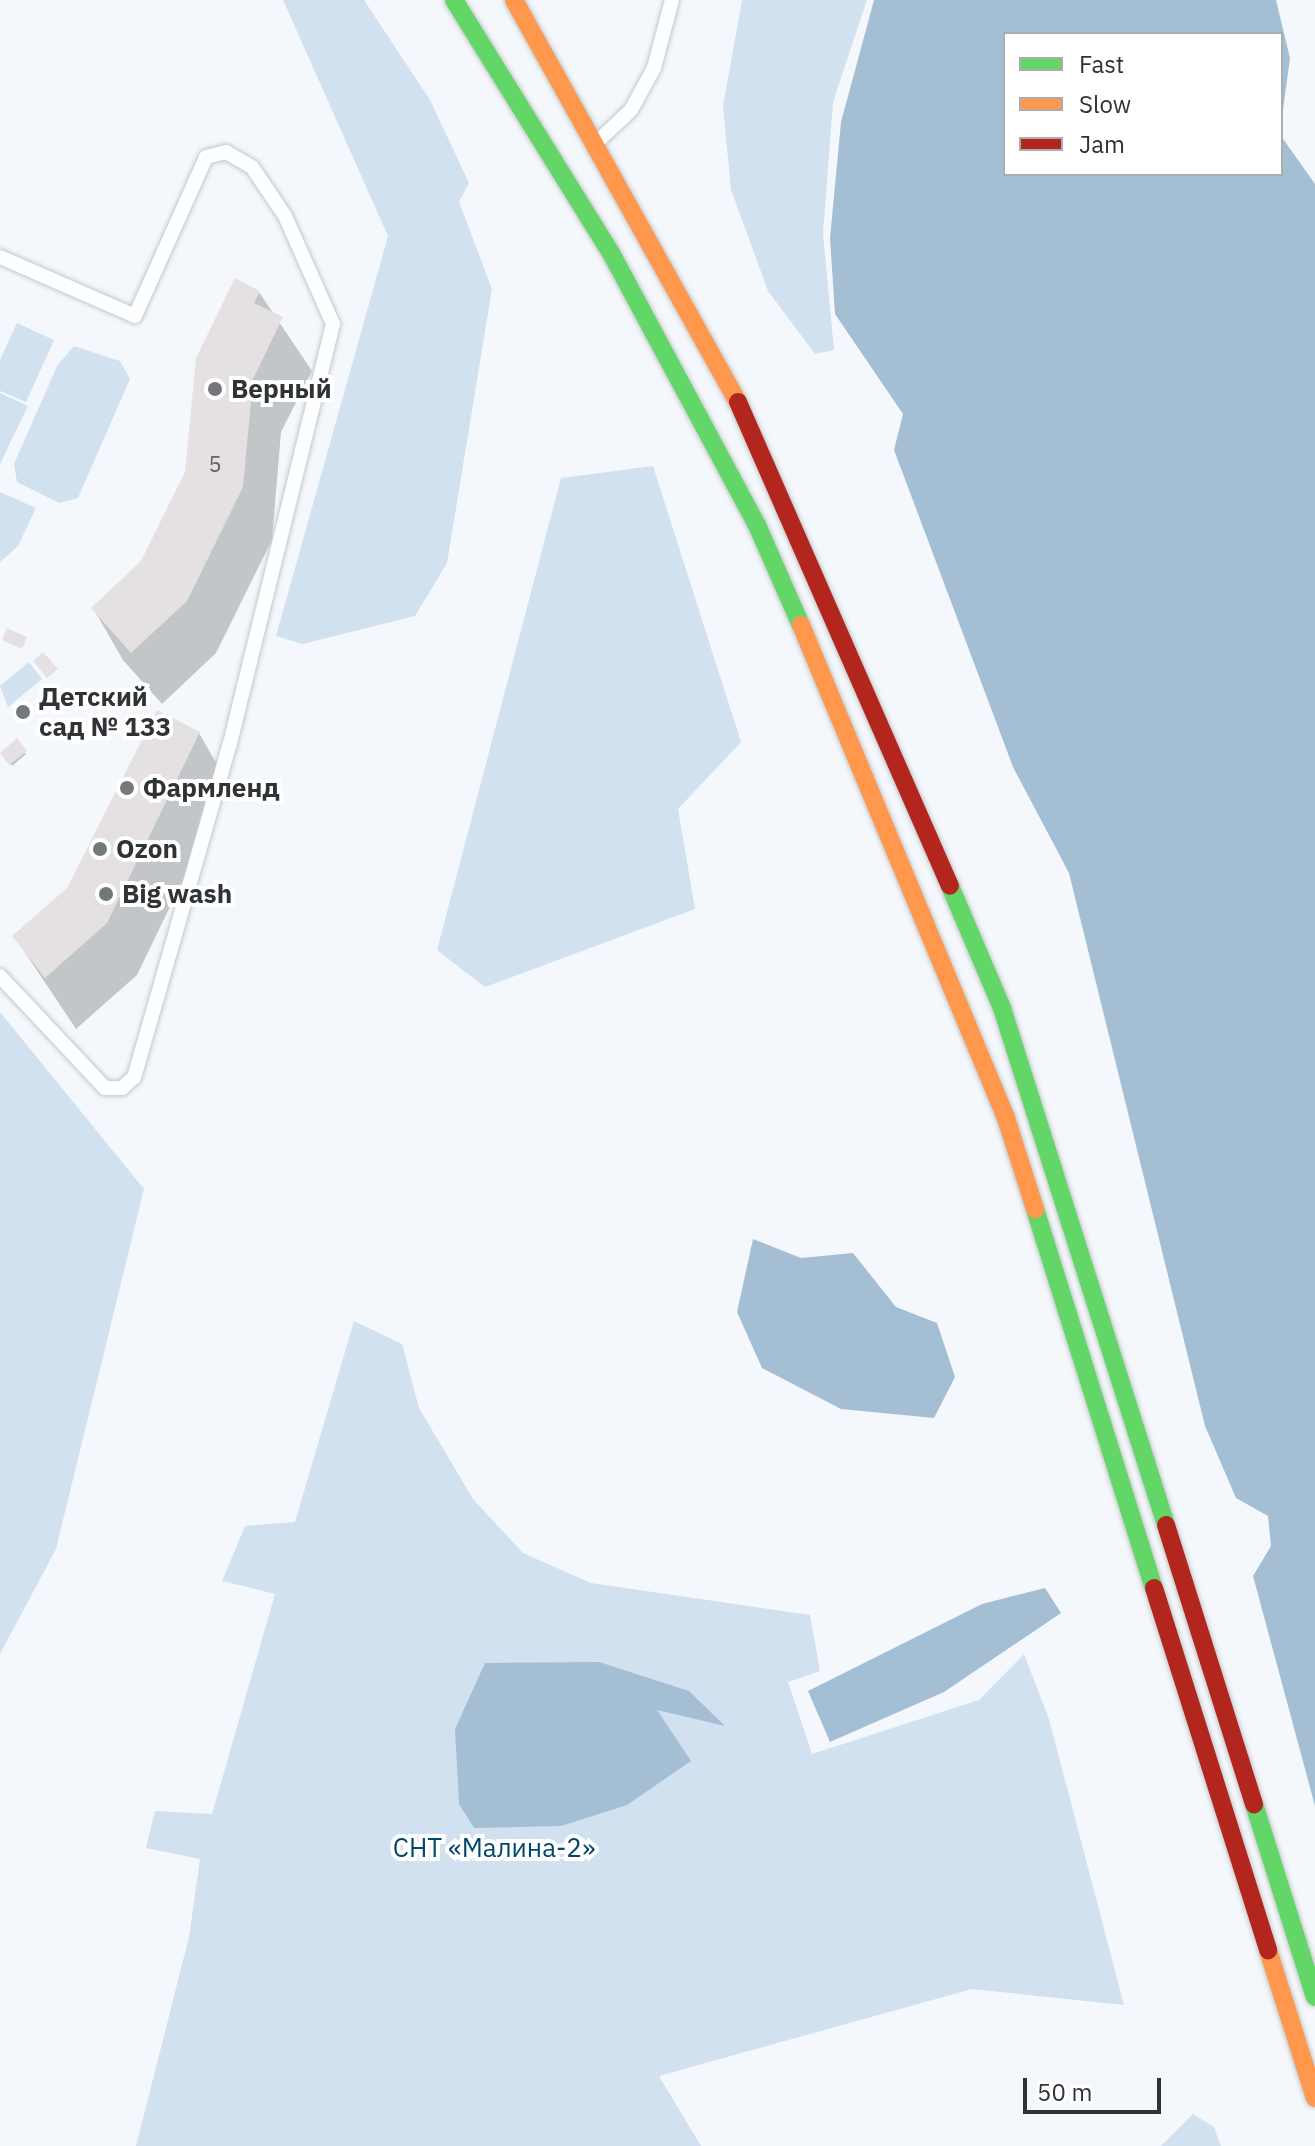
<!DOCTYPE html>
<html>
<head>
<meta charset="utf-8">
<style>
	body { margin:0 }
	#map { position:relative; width:1315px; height:2146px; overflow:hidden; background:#f4f8fc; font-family:"IBM Plex Sans",sans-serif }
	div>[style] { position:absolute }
	.green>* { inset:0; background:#d1e1ef }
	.water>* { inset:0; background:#a4bfd4 }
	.shadow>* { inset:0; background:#0003 }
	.building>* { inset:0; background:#e5e0e2 }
	.roads { filter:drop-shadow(0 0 2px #c4c8ca) drop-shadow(0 0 2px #c4c8ca) }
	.street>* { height:14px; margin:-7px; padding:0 7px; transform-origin:7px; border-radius:7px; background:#fdfeff }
	.fast>* { height:18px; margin:-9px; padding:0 9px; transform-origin:9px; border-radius:9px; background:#63d668 }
	.slow>* { height:18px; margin:-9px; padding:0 9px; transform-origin:9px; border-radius:9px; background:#ff974d }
	.jam>* { height:18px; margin:-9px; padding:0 9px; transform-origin:9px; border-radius:9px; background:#b3261e }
	.dots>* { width:22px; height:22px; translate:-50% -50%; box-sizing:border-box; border:4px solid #fff; border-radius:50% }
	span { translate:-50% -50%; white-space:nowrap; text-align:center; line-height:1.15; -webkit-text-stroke:8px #fff; paint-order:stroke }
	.number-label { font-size:22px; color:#606164 }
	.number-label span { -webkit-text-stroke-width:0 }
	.poi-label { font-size:26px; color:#2f3336; font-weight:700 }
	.left { translate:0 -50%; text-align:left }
	.park-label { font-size:26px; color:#01476c }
	.legend { position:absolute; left:1003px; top:32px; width:280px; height:144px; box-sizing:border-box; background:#fff; border:2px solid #acadaf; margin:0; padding:10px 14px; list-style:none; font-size:24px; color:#2f3336 }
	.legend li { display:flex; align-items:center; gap:16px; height:40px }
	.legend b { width:40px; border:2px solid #acadaf }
	.scale { position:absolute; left:1023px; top:2078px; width:138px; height:36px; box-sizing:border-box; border:4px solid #2f3336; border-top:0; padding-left:10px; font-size:24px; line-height:28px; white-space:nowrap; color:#2f3336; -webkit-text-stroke:6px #fff; paint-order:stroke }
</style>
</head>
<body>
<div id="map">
	<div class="green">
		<i style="clip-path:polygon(283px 0,364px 0,430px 100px,469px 183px,459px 202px,492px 289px,447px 563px,415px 616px,302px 644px,276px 636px,388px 236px)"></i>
		<i style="clip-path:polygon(742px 0,867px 0,833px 102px,823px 234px,834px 350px,815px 354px,768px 291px,731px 190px,723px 106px)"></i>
		<i style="clip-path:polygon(17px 323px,54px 340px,26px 402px,0 391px,0 360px)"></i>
		<i style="clip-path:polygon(74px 346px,120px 361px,130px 379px,78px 498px,59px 503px,17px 482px,14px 464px,57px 366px)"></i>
		<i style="clip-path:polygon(0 393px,28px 406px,0 464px)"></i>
		<i style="clip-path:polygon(653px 466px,741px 742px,678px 809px,695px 909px,485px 987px,437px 950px,561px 478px)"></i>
		<i style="clip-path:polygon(0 492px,36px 508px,18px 546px,0 562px)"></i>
		<i style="clip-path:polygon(29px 662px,42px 679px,8px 707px,0 686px)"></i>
		<i style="clip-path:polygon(0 1012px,144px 1189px,56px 1549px,0 1654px)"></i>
		<i style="clip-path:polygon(354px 1321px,402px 1344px,419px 1408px,473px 1499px,523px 1553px,591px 1583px,810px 1615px,820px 1671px,788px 1682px,812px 1754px,979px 1700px,1024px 1654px,1049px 1719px,1124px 2005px,972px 1989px,659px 2076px,701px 2146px,136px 2146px,189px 1937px,200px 1859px,146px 1848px,155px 1811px,212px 1814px,275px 1594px,222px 1581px,245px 1526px,295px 1522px)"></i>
		<i style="clip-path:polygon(1193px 2114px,1214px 2127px,1221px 2146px,1161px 2146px)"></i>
	</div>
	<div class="water">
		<i style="clip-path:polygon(874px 0,1276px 0,1290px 58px,1281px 125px,1281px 34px,1005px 34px,1005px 174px,1281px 174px,1281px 136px,1315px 184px,1315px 1806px,1253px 1576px,1271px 1546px,1268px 1516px,1236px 1498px,1205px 1426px,1069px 873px,1013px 767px,894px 450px,903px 414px,835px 314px,830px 238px,841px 122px)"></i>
		<i style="clip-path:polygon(753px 1239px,801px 1258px,853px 1253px,896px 1307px,937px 1323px,955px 1377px,934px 1418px,841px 1409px,762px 1368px,737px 1312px)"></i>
		<i style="clip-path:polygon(1045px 1588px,1061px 1613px,944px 1692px,830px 1742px,808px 1691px,982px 1604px)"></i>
		<i style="clip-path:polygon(599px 1662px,689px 1691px,725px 1726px,657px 1710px,691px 1761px,627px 1805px,561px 1826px,474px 1828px,459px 1804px,455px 1729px,485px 1663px)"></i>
	</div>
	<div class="shadow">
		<i style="clip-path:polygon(259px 292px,312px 371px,281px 432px,272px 540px,216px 653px,162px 704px,123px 660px,93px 608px,143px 562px,187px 473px,197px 359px)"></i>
		<i style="clip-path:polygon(199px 733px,229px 785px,137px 975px,76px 1029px,14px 936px,68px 890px)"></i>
		<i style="clip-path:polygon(17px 741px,26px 754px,12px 766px,2px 754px)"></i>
	</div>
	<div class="building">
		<i style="clip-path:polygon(235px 278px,260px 291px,254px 303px,283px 317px,253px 379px,243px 487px,187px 601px,131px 653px,91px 608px,141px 561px,185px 472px,196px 358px)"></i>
		<i style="clip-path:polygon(7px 628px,27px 637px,22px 649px,2px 640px)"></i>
		<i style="clip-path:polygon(43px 652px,58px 669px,47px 678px,33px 661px)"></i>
		<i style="clip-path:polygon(157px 710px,200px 732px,107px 923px,45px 978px,12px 936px,67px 888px)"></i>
		<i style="clip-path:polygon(17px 738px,27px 751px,9px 765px,0 753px)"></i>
	</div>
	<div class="roads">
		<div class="street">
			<i style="left:598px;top:141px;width:45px;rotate:-43.2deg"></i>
			<i style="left:631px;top:110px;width:48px;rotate:-61.3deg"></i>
			<i style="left:654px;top:68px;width:70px;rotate:-75.2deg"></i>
			<i style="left:0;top:257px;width:147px;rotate:23.6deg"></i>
			<i style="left:135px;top:316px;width:174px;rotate:-65.9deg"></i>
			<i style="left:206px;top:157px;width:21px;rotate:-14deg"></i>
			<i style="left:226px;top:152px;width:30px;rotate:30deg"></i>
			<i style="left:252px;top:167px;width:59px;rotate:56deg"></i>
			<i style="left:285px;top:216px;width:118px;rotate:66deg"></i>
			<i style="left:333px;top:324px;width:431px;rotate:103.8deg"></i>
			<i style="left:230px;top:743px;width:348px;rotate:106deg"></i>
			<i style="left:134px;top:1077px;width:16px;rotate:137deg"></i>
			<i style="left:122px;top:1088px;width:17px;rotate:180deg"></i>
			<i style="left:105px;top:1088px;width:154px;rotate:-133.2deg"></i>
		</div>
		<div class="fast">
			<i style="left:454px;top:0;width:298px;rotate:58.2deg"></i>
			<i style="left:611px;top:253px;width:309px;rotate:61.8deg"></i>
			<i style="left:757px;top:525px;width:109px;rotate:66.3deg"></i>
			<i style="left:950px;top:886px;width:133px;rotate:66.9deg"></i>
			<i style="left:1002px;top:1008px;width:542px;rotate:72.4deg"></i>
			<i style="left:1035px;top:1209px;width:397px;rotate:72.6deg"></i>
			<i style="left:1254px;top:1804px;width:202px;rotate:72.5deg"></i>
		</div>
		<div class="slow">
			<i style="left:514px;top:0;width:460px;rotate:60.9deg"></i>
			<i style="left:801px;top:625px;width:534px;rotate:67.42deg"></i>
			<i style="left:1006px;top:1118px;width:96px;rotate:72.3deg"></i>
			<i style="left:1268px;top:1950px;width:155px;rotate:72.4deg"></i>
		</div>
		<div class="jam">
			<i style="left:738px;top:402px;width:528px;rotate:66.35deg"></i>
			<i style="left:1166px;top:1525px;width:293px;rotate:72.5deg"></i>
			<i style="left:1154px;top:1588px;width:380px;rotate:72.5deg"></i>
		</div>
	</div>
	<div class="dots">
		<i style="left:215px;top:389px;background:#74787b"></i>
		<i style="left:23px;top:712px;background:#74787b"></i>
		<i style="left:127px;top:788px;background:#74787b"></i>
		<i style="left:100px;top:849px;background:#74787b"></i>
		<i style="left:106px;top:894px;background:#74787b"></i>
	</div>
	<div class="number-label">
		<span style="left:215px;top:464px">5</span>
	</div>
	<div class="poi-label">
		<span class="left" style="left:231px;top:389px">Верный</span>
		<span class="left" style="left:39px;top:712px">Детский<br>сад № 133</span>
		<span class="left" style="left:143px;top:788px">Фармленд</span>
		<span class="left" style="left:116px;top:849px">Ozon</span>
		<span class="left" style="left:122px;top:894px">Big wash</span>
	</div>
	<div class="park-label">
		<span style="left:494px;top:1848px">СНТ «Малина-2»</span>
	</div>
	<ul class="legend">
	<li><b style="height:10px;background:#63d668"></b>Fast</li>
	<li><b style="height:10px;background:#ff974d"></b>Slow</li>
	<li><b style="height:10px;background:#b3261e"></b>Jam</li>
	</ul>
	<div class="scale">50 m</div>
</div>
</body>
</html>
